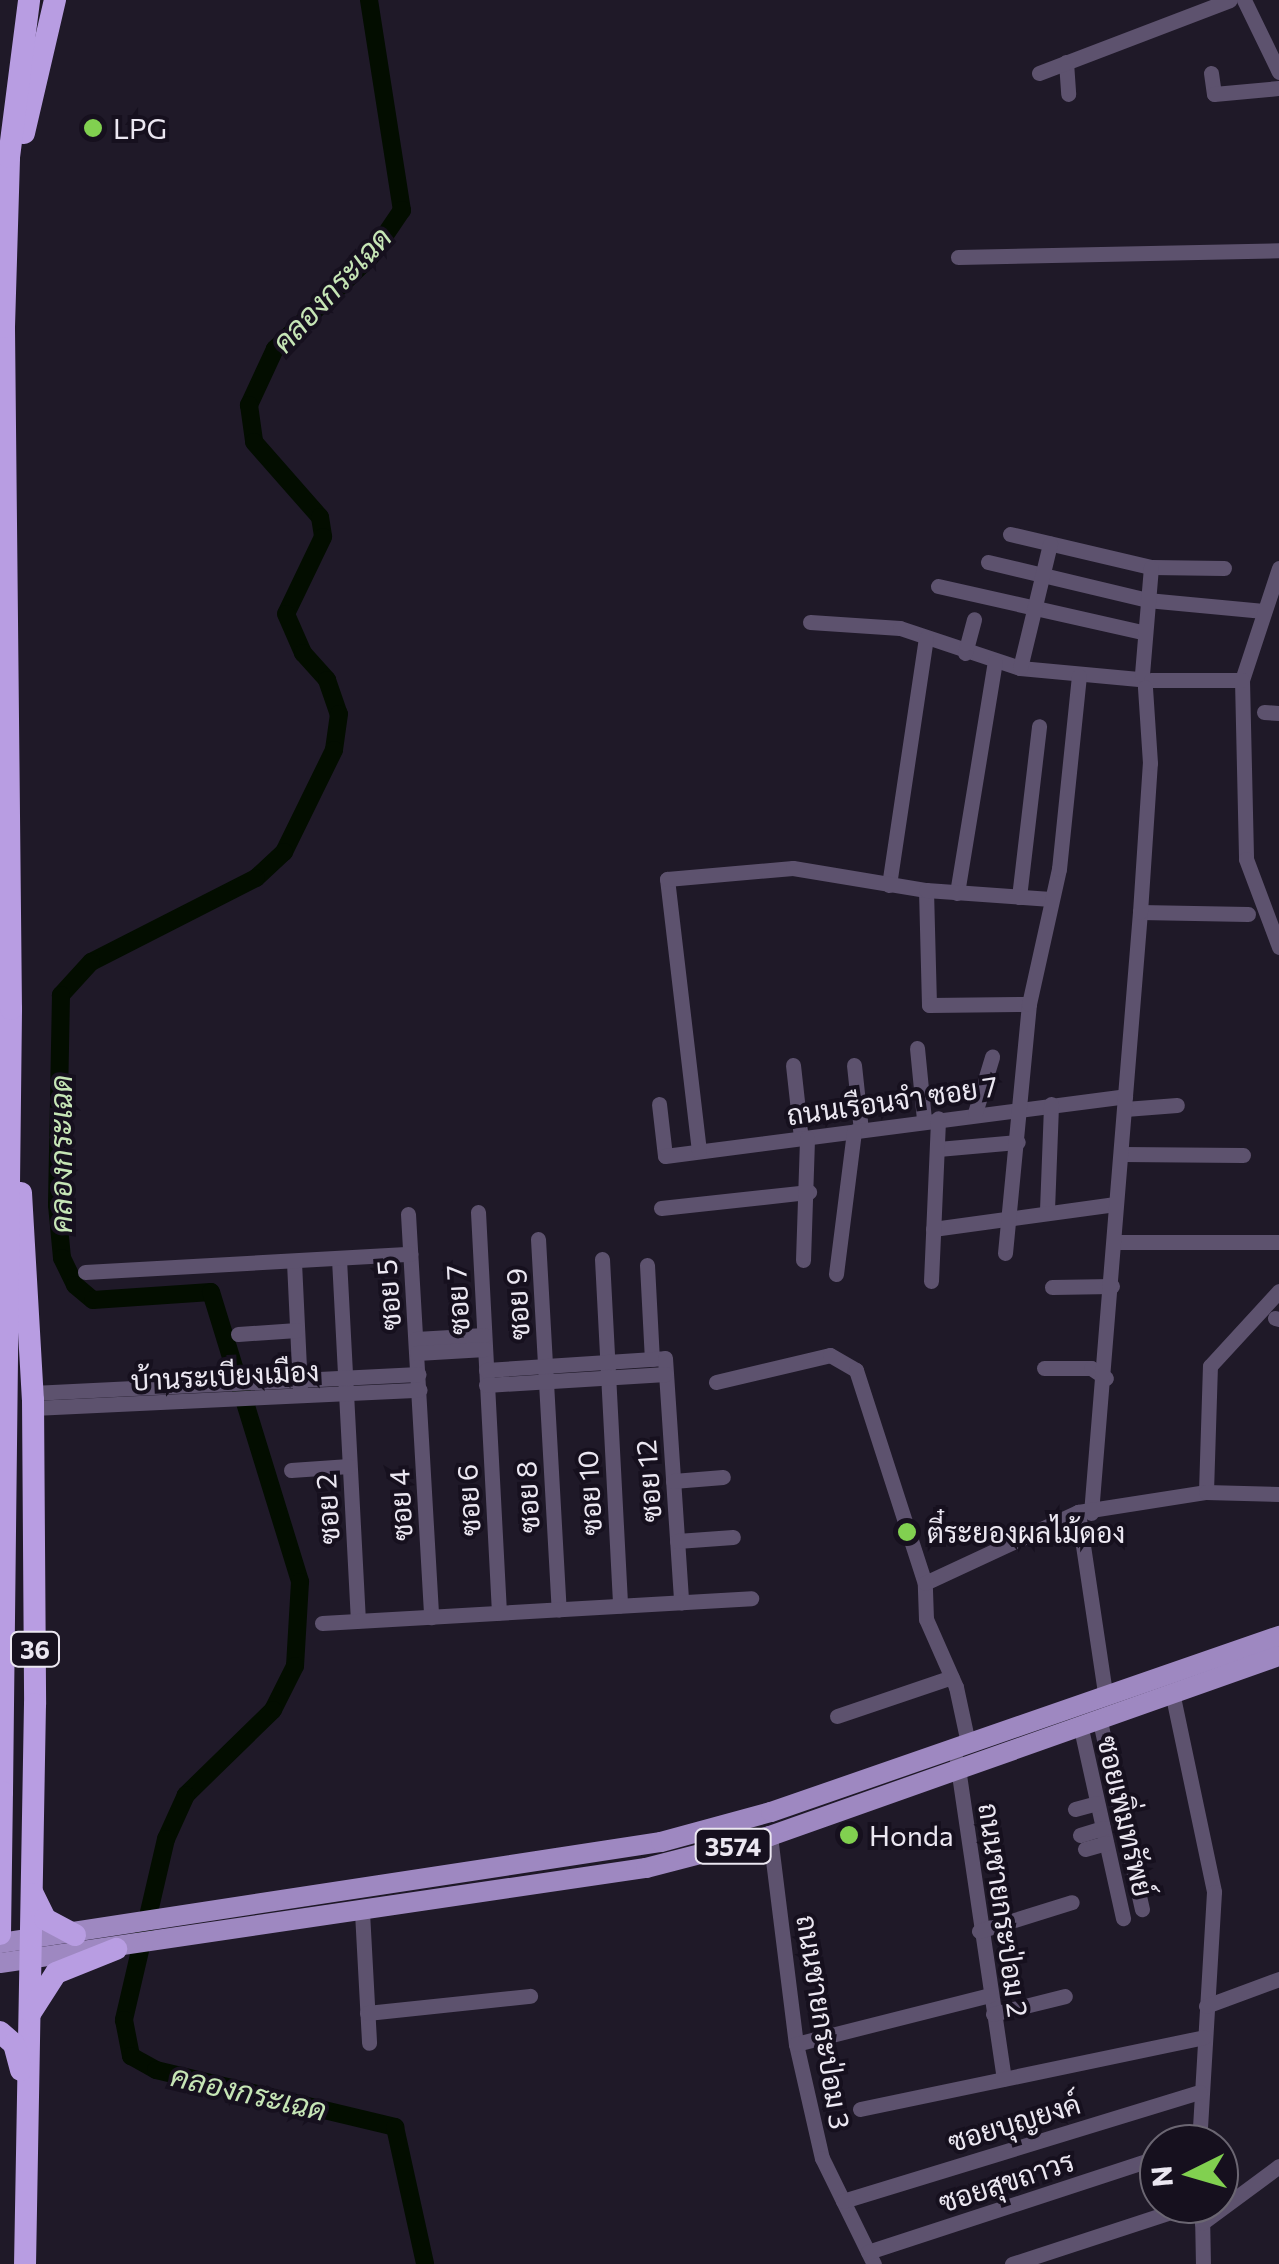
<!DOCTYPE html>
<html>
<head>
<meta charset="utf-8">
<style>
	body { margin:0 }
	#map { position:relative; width:1279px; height:2264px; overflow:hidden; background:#1f1928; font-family:Commissioner,Sarabun,sans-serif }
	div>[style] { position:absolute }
	.river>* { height:18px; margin:-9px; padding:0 9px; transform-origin:9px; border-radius:9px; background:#030d00 }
	.minor>* { height:15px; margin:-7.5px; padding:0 7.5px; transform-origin:7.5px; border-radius:7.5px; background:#5d526e }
	.major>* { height:20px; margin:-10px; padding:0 10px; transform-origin:10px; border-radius:10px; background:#9e88c1 }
	.highway>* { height:22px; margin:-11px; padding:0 11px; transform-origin:11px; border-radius:11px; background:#b89de2 }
	.highway-bridge>* { height:22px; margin:-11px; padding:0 11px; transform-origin:11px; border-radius:11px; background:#b89de2 }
	.dots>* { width:28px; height:28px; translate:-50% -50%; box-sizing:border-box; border:5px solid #16101e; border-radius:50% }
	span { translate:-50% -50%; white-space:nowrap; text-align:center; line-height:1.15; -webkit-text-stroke:8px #16101e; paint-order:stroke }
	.shield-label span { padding:2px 8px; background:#16101e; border:2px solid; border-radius:8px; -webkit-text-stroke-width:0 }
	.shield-label { font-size:25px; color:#ebe7f1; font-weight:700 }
	.poi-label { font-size:28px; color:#ebe7f1 }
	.left { translate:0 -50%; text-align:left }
	.street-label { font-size:28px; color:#ebe7f1 }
	.water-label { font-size:30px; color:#c6e6b6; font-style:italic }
	.north { position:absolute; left:1139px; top:2124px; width:100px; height:100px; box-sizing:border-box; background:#16101e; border:2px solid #6b6672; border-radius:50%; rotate:265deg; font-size:28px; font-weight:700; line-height:40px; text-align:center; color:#ebe7f1 }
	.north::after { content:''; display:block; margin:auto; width:35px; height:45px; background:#81d050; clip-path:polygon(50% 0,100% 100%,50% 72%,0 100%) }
</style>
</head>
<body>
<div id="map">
	<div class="river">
		<i style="left:369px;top:0;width:213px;rotate:81.1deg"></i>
		<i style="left:402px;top:210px;width:55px;rotate:124deg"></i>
		<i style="left:371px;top:256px;width:134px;rotate:135.9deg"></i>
		<i style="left:275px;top:349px;width:62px;rotate:114.9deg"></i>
		<i style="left:249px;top:405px;width:37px;rotate:82deg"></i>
		<i style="left:254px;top:442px;width:100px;rotate:48.7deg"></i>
		<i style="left:320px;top:517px;width:20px;rotate:81deg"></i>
		<i style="left:323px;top:537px;width:85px;rotate:115.7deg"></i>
		<i style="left:286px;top:614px;width:43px;rotate:66.4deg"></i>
		<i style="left:303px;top:653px;width:36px;rotate:48deg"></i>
		<i style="left:327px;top:680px;width:36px;rotate:71deg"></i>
		<i style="left:339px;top:714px;width:36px;rotate:98deg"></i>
		<i style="left:334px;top:750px;width:114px;rotate:116.1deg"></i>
		<i style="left:284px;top:852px;width:38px;rotate:137deg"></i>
		<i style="left:256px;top:878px;width:185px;rotate:153deg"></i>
		<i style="left:91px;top:962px;width:45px;rotate:132.3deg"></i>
		<i style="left:61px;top:995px;width:210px;rotate:91.1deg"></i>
		<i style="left:57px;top:1205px;width:53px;rotate:84.6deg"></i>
		<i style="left:62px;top:1258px;width:30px;rotate:64deg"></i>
		<i style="left:75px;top:1285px;width:23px;rotate:40deg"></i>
		<i style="left:93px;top:1300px;width:118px;rotate:-3.9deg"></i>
		<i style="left:211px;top:1292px;width:303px;rotate:72.9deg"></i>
		<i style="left:300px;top:1582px;width:84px;rotate:93.4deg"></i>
		<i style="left:295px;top:1666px;width:49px;rotate:116.6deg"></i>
		<i style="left:273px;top:1710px;width:122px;rotate:135.7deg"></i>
		<i style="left:186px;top:1795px;width:48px;rotate:114.4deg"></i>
		<i style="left:166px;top:1839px;width:186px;rotate:103.1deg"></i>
		<i style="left:124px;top:2020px;width:37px;rotate:79deg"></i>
		<i style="left:131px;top:2056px;width:29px;rotate:29deg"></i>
		<i style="left:156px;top:2070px;width:246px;rotate:13.4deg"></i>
		<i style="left:395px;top:2127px;width:140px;rotate:77.6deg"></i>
	</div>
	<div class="minor">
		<i style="left:1244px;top:0;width:80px;rotate:64.1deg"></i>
		<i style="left:1066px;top:62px;width:32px;rotate:86deg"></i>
		<i style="left:1039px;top:73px;width:204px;rotate:-20.9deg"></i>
		<i style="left:1211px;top:73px;width:21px;rotate:82deg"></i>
		<i style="left:1214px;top:94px;width:65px;rotate:-5.3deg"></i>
		<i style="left:958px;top:257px;width:321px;rotate:-1.2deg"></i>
		<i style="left:1010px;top:534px;width:145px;rotate:13.2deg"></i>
		<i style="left:1151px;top:567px;width:73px;rotate:0.8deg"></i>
		<i style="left:988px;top:562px;width:163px;rotate:13.4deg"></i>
		<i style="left:1147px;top:600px;width:117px;rotate:5.4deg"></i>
		<i style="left:1279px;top:568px;width:118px;rotate:108.3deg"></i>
		<i style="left:1242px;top:680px;width:179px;rotate:88.7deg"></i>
		<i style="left:1246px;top:859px;width:94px;rotate:69.4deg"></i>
		<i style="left:938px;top:586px;width:209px;rotate:12.7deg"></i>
		<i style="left:810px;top:622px;width:90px;rotate:3.8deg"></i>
		<i style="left:900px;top:628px;width:126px;rotate:18.4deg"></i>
		<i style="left:1020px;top:668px;width:119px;rotate:5.3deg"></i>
		<i style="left:965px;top:653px;width:35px;rotate:-75deg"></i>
		<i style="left:1020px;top:668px;width:128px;rotate:-76.4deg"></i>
		<i style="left:1142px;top:674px;width:107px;rotate:-85.2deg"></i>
		<i style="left:1151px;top:680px;width:91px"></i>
		<i style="left:1264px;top:712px;width:15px;rotate:4deg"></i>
		<i style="left:889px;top:885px;width:250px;rotate:-81.5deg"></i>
		<i style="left:926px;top:890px;width:115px;rotate:88.5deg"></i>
		<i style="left:929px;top:1005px;width:100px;rotate:-0.6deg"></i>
		<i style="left:957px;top:893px;width:234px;rotate:-80.7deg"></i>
		<i style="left:1019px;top:897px;width:172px;rotate:-83.3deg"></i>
		<i style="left:1140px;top:912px;width:108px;rotate:1.1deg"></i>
		<i style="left:917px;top:1048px;width:72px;rotate:84.4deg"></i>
		<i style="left:793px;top:1065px;width:73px;rotate:83.7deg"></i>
		<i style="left:854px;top:1065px;width:65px;rotate:83.9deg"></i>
		<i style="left:659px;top:1104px;width:52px;rotate:83.4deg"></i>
		<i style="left:665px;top:1156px;width:464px;rotate:-7.4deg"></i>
		<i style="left:1125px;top:1109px;width:52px;rotate:-4.4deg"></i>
		<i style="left:975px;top:1113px;width:59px;rotate:-73.1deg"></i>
		<i style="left:938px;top:1149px;width:80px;rotate:-5deg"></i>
		<i style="left:699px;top:1151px;width:274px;rotate:-96.7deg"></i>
		<i style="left:667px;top:879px;width:126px;rotate:-5deg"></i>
		<i style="left:793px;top:868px;width:135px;rotate:9.4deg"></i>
		<i style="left:926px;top:890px;width:125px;rotate:4.1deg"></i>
		<i style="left:1123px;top:1154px;width:120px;rotate:0.5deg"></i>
		<i style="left:661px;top:1208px;width:149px;rotate:-6.2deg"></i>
		<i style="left:1047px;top:1210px;width:106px;rotate:-87.8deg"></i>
		<i style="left:478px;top:1212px;width:401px;rotate:87deg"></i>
		<i style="left:408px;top:1214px;width:404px;rotate:86.7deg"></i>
		<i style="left:933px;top:1229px;width:184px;rotate:-7.8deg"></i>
		<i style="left:538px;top:1239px;width:371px;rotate:86.8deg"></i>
		<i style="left:1114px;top:1242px;width:165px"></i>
		<i style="left:1005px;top:1253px;width:250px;rotate:-84.5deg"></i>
		<i style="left:1029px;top:1004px;width:138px;rotate:-77.5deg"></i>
		<i style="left:1059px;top:869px;width:194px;rotate:-84.1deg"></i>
		<i style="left:339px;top:1259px;width:362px;rotate:87deg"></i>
		<i style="left:602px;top:1259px;width:347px;rotate:87deg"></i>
		<i style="left:803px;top:1260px;width:122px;rotate:-88.1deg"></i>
		<i style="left:294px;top:1262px;width:126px;rotate:87.3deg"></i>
		<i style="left:647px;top:1265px;width:94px;rotate:87deg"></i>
		<i style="left:85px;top:1272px;width:326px;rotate:-3.2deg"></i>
		<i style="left:836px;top:1274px;width:144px;rotate:-82.8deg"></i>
		<i style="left:931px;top:1281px;width:163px;rotate:-87.5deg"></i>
		<i style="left:1052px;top:1287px;width:60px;rotate:-1deg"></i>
		<i style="left:1275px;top:1318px;width:4px;rotate:14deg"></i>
		<i style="left:238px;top:1334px;width:59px;rotate:-3.9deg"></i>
		<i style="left:416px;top:1339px;width:68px;rotate:-3.4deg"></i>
		<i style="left:417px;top:1353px;width:68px;rotate:-3.4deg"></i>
		<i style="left:1044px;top:1368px;width:47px"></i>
		<i style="left:1091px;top:1368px;width:18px;rotate:34deg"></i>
		<i style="left:486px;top:1370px;width:179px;rotate:-3.8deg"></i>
		<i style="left:665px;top:1358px;width:245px;rotate:86.2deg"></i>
		<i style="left:716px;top:1382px;width:117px;rotate:-13.3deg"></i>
		<i style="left:830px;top:1355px;width:30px;rotate:30deg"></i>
		<i style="left:856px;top:1370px;width:224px;rotate:72.1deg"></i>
		<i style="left:486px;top:1385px;width:180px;rotate:-3.5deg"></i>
		<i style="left:32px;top:1393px;width:387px;rotate:-2.8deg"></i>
		<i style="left:33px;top:1408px;width:387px;rotate:-2.7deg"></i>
		<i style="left:291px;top:1470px;width:58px;rotate:-3.9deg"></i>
		<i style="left:673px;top:1481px;width:50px;rotate:-4.6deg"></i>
		<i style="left:1206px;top:1492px;width:126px;rotate:-88.2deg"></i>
		<i style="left:1210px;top:1366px;width:102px;rotate:-47.4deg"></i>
		<i style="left:1078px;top:1512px;width:182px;rotate:81.5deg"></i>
		<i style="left:1091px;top:1513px;width:603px;rotate:-85.34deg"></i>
		<i style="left:1140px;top:912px;width:149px;rotate:-86.2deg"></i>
		<i style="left:1150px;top:763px;width:76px;rotate:-93.8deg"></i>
		<i style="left:677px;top:1541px;width:56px;rotate:-4.1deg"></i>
		<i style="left:322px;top:1623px;width:430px;rotate:-3.3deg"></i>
		<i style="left:1172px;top:1692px;width:204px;rotate:78.1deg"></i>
		<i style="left:1214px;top:1892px;width:252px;rotate:93.4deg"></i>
		<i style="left:837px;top:1716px;width:121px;rotate:-18.7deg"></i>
		<i style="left:1099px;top:1717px;width:197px;rotate:77.4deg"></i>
		<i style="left:1080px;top:1724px;width:199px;rotate:77.5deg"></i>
		<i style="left:968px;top:1743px;width:57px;rotate:-102.1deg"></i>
		<i style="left:956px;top:1687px;width:74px;rotate:-113.8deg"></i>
		<i style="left:926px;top:1619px;width:36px;rotate:-92deg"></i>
		<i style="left:925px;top:1583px;width:169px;rotate:-24.9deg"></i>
		<i style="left:1078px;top:1512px;width:130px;rotate:-8.9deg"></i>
		<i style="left:1206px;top:1492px;width:73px;rotate:1.6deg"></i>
		<i style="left:957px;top:1761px;width:321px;rotate:81.6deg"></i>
		<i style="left:1075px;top:1809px;width:23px;rotate:-15deg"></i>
		<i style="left:1080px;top:1835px;width:24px;rotate:-17deg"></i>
		<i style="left:770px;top:1836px;width:210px;rotate:82.9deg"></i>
		<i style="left:796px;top:2044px;width:117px;rotate:77.2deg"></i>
		<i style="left:822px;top:2158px;width:118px;rotate:63.9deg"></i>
		<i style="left:1085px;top:1849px;width:22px;rotate:-16deg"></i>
		<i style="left:362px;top:1912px;width:131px;rotate:86.9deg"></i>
		<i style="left:979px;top:1931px;width:97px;rotate:-17.3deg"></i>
		<i style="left:1206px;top:2006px;width:78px;rotate:-20.3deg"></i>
		<i style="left:367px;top:2013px;width:164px;rotate:-6deg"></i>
		<i style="left:993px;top:2014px;width:74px;rotate:-14deg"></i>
		<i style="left:796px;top:2044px;width:200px;rotate:-14.2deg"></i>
		<i style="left:860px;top:2109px;width:351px;rotate:-11.8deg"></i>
		<i style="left:843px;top:2201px;width:373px;rotate:-17deg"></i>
		<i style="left:1202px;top:2213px;width:51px;rotate:88.9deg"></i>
		<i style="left:1202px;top:2223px;width:96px;rotate:-36.5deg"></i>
		<i style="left:868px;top:2252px;width:306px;rotate:-18.1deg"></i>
		<i style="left:1012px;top:2264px;width:194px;rotate:-18.1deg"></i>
	</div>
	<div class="major">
		<i style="left:0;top:1943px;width:669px;rotate:-8.69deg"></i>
		<i style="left:661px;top:1842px;width:114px;rotate:-15.3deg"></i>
		<i style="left:771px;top:1812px;width:538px;rotate:-19.11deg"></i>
		<i style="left:0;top:1963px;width:653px;rotate:-8.37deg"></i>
		<i style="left:646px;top:1868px;width:128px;rotate:-14.5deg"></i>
		<i style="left:770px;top:1836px;width:540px;rotate:-19.48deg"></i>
	</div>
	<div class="highway">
		<i style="left:24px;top:133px;width:137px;rotate:-76.9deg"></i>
		<i style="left:21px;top:1193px;width:207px;rotate:86.7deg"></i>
		<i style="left:33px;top:1400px;width:304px;rotate:89.6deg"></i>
		<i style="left:35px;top:1704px;width:560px;rotate:91.02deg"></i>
		<i style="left:2px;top:1792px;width:783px;rotate:-89.34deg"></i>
		<i style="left:11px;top:1009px;width:682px;rotate:-90.59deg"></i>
		<i style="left:4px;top:327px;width:170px;rotate:-88.3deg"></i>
		<i style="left:9px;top:157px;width:158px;rotate:-82.7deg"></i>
		<i style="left:33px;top:1894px;width:28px;rotate:64deg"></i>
		<i style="left:45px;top:1919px;width:34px;rotate:28deg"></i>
		<i style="left:31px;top:2012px;width:46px;rotate:-57.3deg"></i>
		<i style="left:56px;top:1973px;width:65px;rotate:-21.8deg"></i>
		<i style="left:0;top:2032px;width:18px;rotate:41deg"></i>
		<i style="left:14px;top:2044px;width:27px;rotate:75deg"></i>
	</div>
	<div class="highway-bridge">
		<i style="left:0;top:1934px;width:142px;rotate:-89.2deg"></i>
	</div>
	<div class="dots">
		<i style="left:93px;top:128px;background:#81d050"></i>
		<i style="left:907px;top:1532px;background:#81d050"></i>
		<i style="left:849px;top:1835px;background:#81d050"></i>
	</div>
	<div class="shield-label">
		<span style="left:35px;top:1649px">36</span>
		<span style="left:733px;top:1846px">3574</span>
	</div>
	<div class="poi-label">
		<span class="left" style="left:113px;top:128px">LPG</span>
		<span class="left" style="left:927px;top:1532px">ตี๋ระยองผลไม้ดอง</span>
		<span class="left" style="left:869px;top:1835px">Honda</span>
	</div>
	<div class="street-label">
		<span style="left:892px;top:1100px;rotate:-8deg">ถนนเรือนจำ ซอย 7</span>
		<span style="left:388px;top:1295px;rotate:-94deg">ซอย 5</span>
		<span style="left:457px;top:1300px;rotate:-93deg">ซอย 7</span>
		<span style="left:517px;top:1304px;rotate:-93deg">ซอย 9</span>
		<span style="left:225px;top:1375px;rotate:-3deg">บ้านระเบียงเมือง</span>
		<span style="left:648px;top:1481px;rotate:-94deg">ซอย 12</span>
		<span style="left:589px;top:1493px;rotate:-93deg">ซอย 10</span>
		<span style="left:527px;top:1497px;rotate:-93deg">ซอย 8</span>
		<span style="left:468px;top:1500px;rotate:-93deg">ซอย 6</span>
		<span style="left:400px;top:1505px;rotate:-93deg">ซอย 4</span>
		<span style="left:327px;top:1509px;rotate:-93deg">ซอย 2</span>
		<span style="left:1126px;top:1816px;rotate:77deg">ซอยเพิ่มทรัพย์</span>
		<span style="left:1004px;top:1910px;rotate:82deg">ถนนชายกระป่อม 2</span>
		<span style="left:824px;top:2022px;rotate:81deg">ถนนชายกระป่อม 3</span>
		<span style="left:1014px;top:2122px;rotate:-17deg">ซอยบุญยงค์</span>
		<span style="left:1006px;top:2181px;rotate:-18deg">ซอยสุขถาวร</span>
	</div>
	<div class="water-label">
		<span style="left:331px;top:289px;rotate:-47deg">คลองกระเฉด</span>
		<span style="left:60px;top:1154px;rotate:-90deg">คลองกระเฉด</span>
		<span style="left:249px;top:2092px;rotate:13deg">คลองกระเฉด</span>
	</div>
	<div class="north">N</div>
</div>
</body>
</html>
